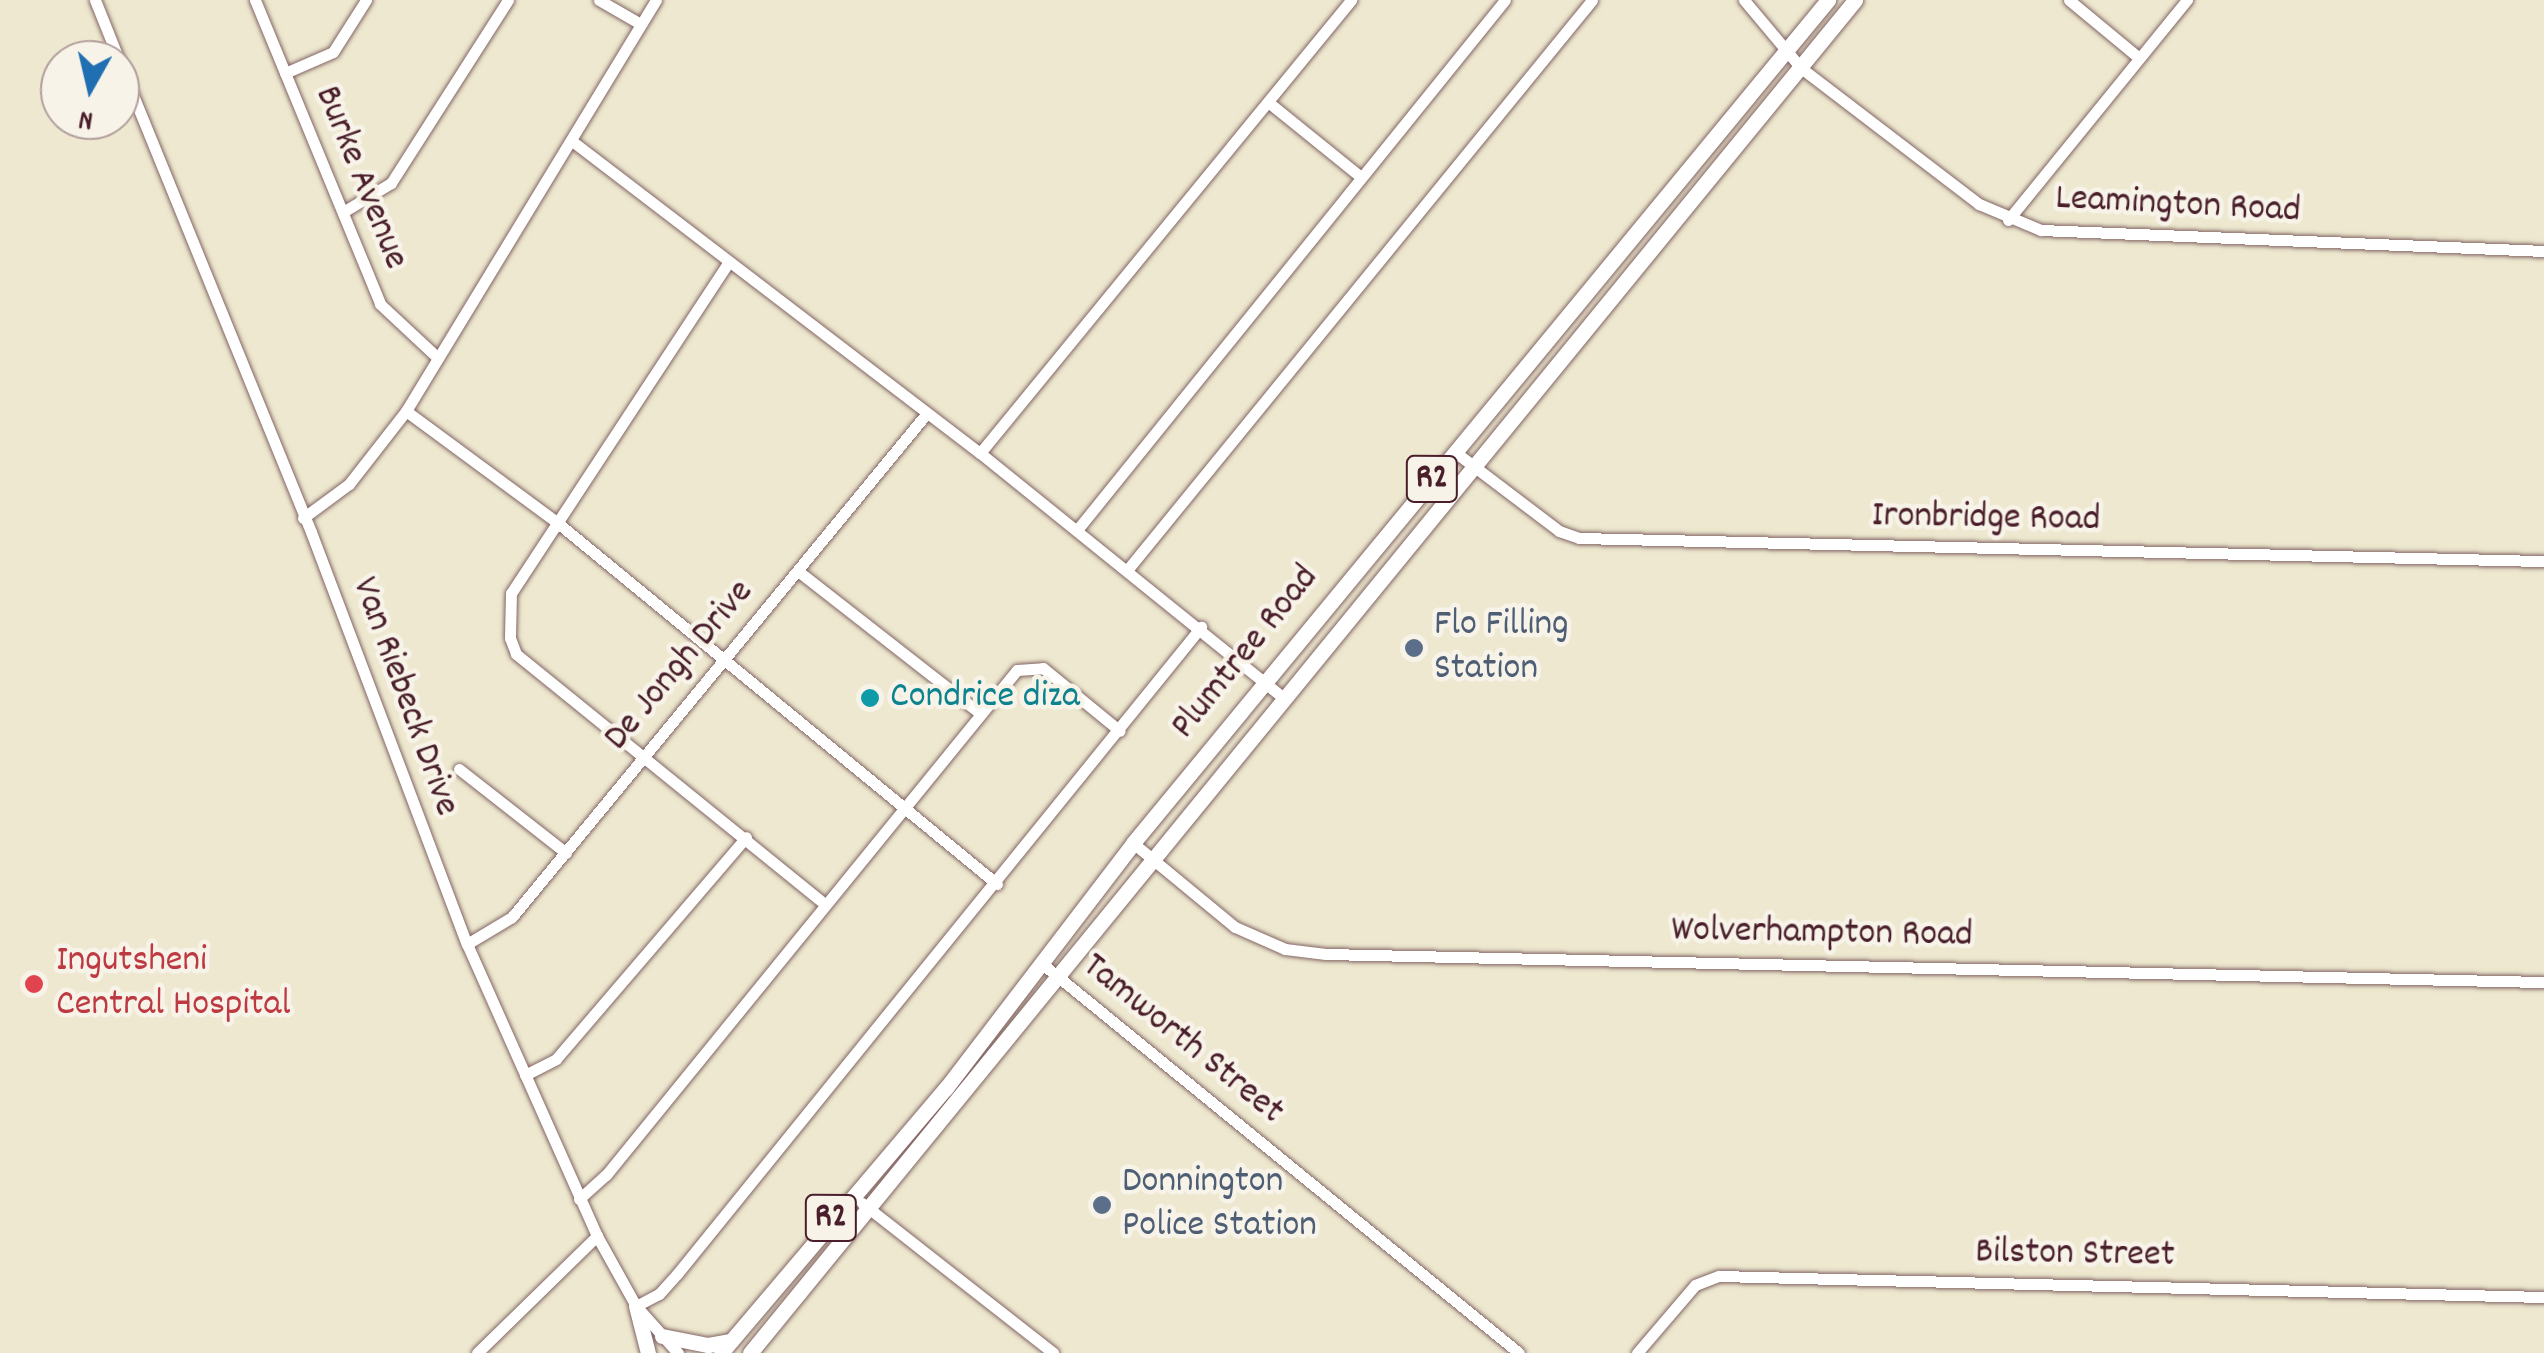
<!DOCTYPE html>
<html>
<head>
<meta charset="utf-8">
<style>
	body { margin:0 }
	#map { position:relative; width:2544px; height:1353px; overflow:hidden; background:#ede8cf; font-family:Dekko,sans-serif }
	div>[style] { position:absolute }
	.roads { filter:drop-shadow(0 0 2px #836564) drop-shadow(0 0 2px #836564) }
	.minor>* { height:11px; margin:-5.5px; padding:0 5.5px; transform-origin:5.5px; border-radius:5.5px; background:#fff }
	.highway>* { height:15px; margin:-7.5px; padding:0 7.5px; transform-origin:7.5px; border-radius:7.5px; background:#fff }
	.dots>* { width:28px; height:28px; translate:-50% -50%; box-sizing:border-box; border:5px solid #f7f3e8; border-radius:50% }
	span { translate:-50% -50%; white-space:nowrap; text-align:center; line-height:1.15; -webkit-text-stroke:9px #f7f3e8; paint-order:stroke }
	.shield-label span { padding:2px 8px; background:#f7f3e8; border:2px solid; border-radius:8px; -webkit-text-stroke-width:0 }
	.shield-label { font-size:35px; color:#4a1f2b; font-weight:700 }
	.street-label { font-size:38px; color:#4a1f2b }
	.service-label { font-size:38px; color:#4e5e75 }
	.left { translate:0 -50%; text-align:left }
	.culture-label { font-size:38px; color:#0d838f }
	.health-label { font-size:38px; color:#be3a42 }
	.north { position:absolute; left:40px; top:40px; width:100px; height:100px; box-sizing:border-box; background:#f7f3e8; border:2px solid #b29e9c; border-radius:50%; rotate:188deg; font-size:28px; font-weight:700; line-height:40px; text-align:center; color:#4a1f2b }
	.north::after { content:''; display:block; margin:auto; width:35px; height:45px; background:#1f6fb2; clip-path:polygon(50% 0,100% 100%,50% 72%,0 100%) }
</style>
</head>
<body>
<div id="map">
	<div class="roads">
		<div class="minor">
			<i style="left:95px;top:0;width:65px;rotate:68.2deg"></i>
			<i style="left:255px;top:0;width:329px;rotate:67.6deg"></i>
			<i style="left:380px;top:304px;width:79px;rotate:43deg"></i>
			<i style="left:599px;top:0;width:46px;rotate:29.9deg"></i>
			<i style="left:1744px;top:0;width:89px;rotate:50deg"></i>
			<i style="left:1801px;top:68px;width:224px;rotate:37.4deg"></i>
			<i style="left:1979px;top:204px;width:67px;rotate:22.8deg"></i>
			<i style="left:2041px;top:230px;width:503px;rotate:2.39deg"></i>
			<i style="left:2069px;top:0;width:91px;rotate:39.6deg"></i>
			<i style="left:120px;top:63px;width:506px;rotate:67.84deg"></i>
			<i style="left:311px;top:532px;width:441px;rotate:69.3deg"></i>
			<i style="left:467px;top:944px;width:320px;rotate:66deg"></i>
			<i style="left:597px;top:1236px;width:80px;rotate:60.9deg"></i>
			<i style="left:636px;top:1306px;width:63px;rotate:48.2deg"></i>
			<i style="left:285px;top:73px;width:52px;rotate:-23.6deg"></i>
			<i style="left:333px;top:52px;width:62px;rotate:-57.6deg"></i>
			<i style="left:1268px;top:102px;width:119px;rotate:38.9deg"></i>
			<i style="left:572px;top:141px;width:514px;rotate:37.41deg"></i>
			<i style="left:980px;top:453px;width:390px;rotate:38.9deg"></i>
			<i style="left:343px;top:212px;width:56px;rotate:-31.1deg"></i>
			<i style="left:391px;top:183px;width:217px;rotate:-57.4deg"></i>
			<i style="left:2008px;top:220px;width:284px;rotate:-50.9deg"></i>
			<i style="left:728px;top:263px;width:395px;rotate:123.3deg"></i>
			<i style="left:511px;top:593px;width:45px;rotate:91.3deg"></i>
			<i style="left:510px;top:638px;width:17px;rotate:69deg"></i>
			<i style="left:516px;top:654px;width:396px;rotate:39deg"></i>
			<i style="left:406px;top:411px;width:190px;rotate:36.4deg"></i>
			<i style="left:559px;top:524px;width:567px;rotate:39.42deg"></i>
			<i style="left:1455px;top:452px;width:131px;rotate:37.2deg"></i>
			<i style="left:1559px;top:531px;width:21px;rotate:19deg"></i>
			<i style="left:1579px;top:538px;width:965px;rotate:1.37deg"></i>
			<i style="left:980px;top:453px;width:586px;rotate:-50.68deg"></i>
			<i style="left:303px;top:518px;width:57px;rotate:-36.5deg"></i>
			<i style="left:349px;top:484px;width:93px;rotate:-52deg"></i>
			<i style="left:406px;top:411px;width:481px;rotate:-58.7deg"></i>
			<i style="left:1077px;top:530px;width:681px;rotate:-51.08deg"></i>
			<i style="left:1128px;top:569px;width:734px;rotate:-50.8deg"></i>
			<i style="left:798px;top:571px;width:231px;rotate:38deg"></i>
			<i style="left:459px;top:769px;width:136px;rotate:38.1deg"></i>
			<i style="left:1133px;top:843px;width:132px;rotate:39.5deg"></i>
			<i style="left:1235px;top:927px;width:55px;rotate:23.7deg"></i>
			<i style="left:1285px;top:949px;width:41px;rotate:7deg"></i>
			<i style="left:1326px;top:954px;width:1218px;rotate:1.32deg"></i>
			<i style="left:467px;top:944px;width:52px;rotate:-31deg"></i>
			<i style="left:512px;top:917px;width:653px;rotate:-50.53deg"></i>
			<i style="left:1040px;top:962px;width:618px;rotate:39.22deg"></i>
			<i style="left:525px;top:1075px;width:35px;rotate:-27deg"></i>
			<i style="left:556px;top:1059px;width:292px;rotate:-49.4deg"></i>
			<i style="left:579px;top:1199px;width:36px;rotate:-42deg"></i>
			<i style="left:606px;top:1175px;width:651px;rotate:-50.86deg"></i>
			<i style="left:1017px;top:670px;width:26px;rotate:-4deg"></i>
			<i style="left:1043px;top:668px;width:99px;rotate:39.3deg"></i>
			<i style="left:862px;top:1203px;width:243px;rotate:38.1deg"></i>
			<i style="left:636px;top:1306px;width:26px;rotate:-28deg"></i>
			<i style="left:659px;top:1294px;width:27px;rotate:-48deg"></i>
			<i style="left:677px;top:1274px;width:833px;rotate:-51deg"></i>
			<i style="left:477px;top:1353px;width:168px;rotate:-44.3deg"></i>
			<i style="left:1637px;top:1353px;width:89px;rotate:-49.5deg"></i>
			<i style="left:1695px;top:1285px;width:26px;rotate:-21deg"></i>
			<i style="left:1719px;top:1276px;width:825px;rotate:1.46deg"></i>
		</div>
		<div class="highway">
			<i style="left:636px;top:1306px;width:49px;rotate:75.7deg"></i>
			<i style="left:662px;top:1336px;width:47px;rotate:11.1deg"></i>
			<i style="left:708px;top:1345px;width:23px;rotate:-10deg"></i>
			<i style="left:721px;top:1353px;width:348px;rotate:-49.7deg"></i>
			<i style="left:946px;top:1088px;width:308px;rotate:-52.6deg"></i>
			<i style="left:1133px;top:843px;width:1093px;rotate:-50.5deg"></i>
			<i style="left:750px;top:1353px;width:1747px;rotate:-50.76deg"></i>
		</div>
	</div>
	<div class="dots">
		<i style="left:1414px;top:648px;background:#5c6f8a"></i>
		<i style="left:870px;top:698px;background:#0f9aa8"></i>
		<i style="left:34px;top:984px;background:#e0444e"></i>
		<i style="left:1102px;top:1205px;background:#5c6f8a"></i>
	</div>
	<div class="shield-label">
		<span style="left:1432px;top:479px">R2</span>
		<span style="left:831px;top:1218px">R2</span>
	</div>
	<div class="street-label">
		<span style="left:360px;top:178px;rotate:68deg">Burke Avenue</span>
		<span style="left:2178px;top:206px;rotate:3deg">Leamington Road</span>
		<span style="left:1986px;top:519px;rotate:1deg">Ironbridge Road</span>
		<span style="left:1246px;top:653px;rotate:-51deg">Plumtree Road</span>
		<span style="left:680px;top:666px;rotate:-50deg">De Jongh Drive</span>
		<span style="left:404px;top:697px;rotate:70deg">Van Riebeck Drive</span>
		<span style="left:1822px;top:934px;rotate:1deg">Wolverhampton Road</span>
		<span style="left:1182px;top:1040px;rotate:39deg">Tamworth Street</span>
		<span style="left:2075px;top:1255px;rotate:1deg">Bilston Street</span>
	</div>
	<div class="service-label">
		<span class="left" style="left:1434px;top:648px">Flo Filling<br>Station</span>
		<span class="left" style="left:1122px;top:1205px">Donnington<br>Police Station</span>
	</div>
	<div class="culture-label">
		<span class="left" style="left:890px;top:698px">Condrice diza</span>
	</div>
	<div class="health-label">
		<span class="left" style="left:56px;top:984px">Ingutsheni<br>Central Hospital</span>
	</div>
	<div class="north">N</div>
</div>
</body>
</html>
